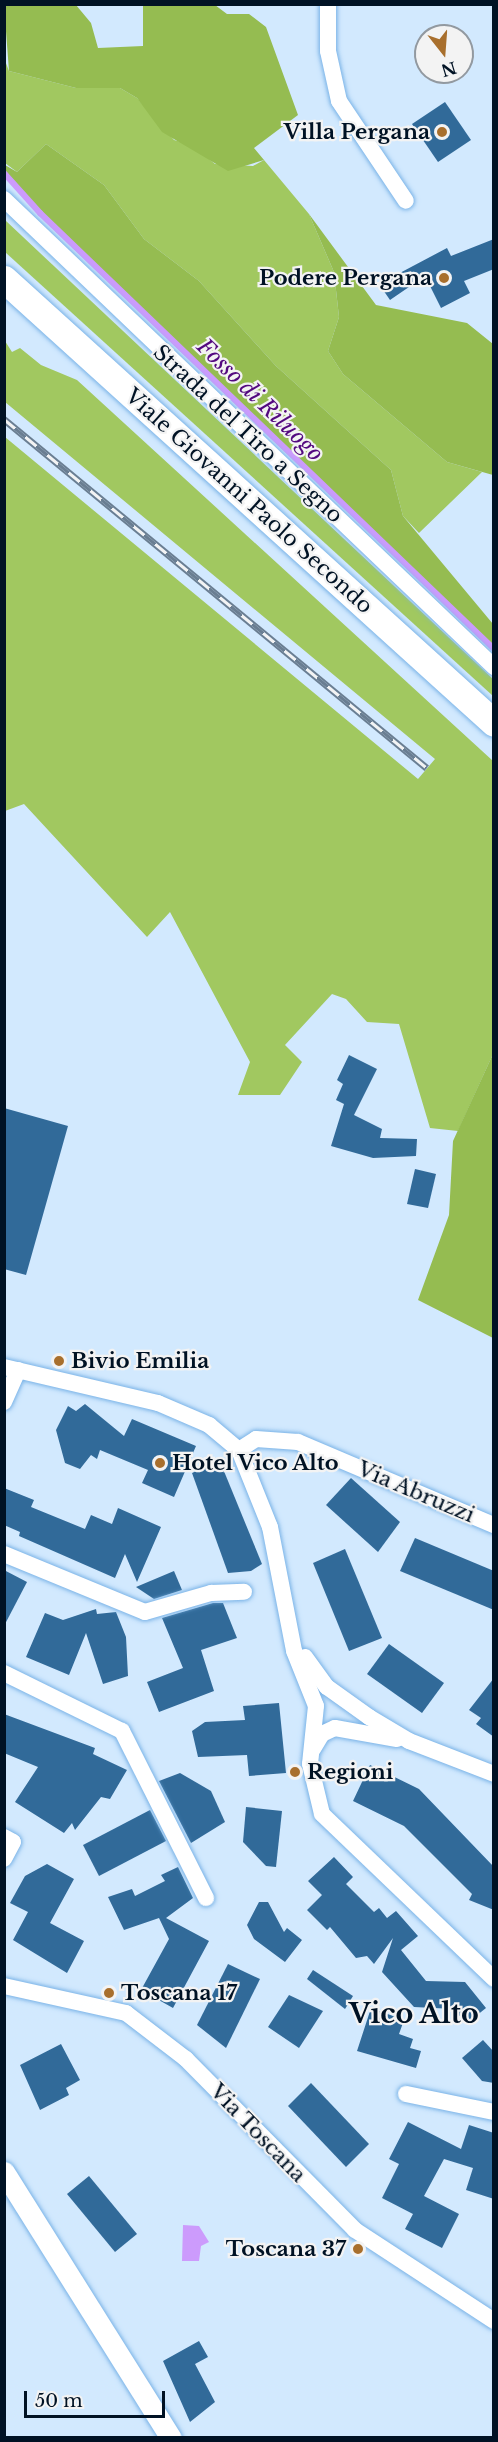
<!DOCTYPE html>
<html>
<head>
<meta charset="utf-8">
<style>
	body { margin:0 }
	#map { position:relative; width:498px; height:2442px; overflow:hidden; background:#d2e9fe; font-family:"Libre Baskerville",serif }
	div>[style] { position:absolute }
	.green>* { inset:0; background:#a1c860 }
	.forest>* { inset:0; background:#95bc51 }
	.water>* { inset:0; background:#cc9bfc }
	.stream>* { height:6px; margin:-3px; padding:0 3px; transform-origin:3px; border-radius:3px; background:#cc9bfc }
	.building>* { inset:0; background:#316a99 }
	.roads { filter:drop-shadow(0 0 2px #7ab3e7) drop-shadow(0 0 2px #7ab3e7) }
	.minor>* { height:16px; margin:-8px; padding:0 8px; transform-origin:8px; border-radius:8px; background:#fff }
	.tertiary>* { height:21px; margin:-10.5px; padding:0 10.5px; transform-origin:10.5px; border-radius:10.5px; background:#fff }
	.primary>* { height:27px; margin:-13.5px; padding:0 13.5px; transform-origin:13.5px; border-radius:13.5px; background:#fff }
	.rail>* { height:7px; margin-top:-3.5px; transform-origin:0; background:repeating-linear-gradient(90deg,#f3f3f3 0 14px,#6a7e92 0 28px); box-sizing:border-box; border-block:2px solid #6a7e92 }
	.dots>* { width:16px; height:16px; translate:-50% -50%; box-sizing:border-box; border:3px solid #f3f3f3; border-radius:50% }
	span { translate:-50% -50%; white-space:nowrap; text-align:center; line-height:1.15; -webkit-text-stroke:4.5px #f3f3f3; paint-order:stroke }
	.poi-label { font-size:21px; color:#001224; font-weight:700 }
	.right { translate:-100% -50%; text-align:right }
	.left { translate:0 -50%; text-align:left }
	.street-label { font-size:21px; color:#001224 }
	.water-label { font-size:22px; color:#53097f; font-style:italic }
	.district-label { font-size:27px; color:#001224; font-weight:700 }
	.frame { position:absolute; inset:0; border:6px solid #001224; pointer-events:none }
	.north { position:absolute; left:414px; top:24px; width:60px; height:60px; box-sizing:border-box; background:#f3f3f3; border:2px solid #9299a0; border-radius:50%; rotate:163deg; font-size:16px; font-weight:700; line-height:24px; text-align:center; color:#001224 }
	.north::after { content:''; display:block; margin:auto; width:21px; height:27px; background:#a86f2d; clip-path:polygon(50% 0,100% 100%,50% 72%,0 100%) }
	.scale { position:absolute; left:24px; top:2391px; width:141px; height:27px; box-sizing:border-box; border:3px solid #001224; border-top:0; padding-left:8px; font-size:18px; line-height:21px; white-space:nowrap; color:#001224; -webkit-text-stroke:4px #f3f3f3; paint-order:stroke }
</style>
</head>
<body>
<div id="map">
	<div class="green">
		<i style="clip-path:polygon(4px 58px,9px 71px,76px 88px,120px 88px,137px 98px,174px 140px,192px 145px,215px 164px,253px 166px,264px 160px,309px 214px,334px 272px,339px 317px,328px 351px,343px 374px,447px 462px,482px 472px,419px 533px,403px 516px,391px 470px,276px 366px,199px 281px,144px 239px,104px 185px,46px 144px,17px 172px,5px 163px)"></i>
		<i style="clip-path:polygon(5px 220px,493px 679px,493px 696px,5px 252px)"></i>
		<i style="clip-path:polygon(5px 341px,12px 352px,20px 348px,41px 365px,77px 380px,493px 761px,493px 1054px,458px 1131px,430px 1128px,399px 1024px,367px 1022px,346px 999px,332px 994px,285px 1045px,302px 1062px,280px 1095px,238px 1095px,250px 1062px,170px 912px,147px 937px,24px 804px,5px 811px,5px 437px,418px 779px,435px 759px,5px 402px)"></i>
	</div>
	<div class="forest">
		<i style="clip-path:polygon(4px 5px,76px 5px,91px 23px,98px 48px,143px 46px,143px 5px,215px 5px,227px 14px,249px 14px,266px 27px,298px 115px,254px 148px,264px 160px,228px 171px,162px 132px,137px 98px,120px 88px,76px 88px,9px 71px)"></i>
		<i style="clip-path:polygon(46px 144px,104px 185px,144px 239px,199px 281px,276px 366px,391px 470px,403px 516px,493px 624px,493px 649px,40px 213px,5px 173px,5px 165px,17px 172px)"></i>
		<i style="clip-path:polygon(309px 214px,376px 305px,467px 323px,493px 344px,493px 475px,447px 462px,343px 374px,328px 351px,339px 317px,334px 272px)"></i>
		<i style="clip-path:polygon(493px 1054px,493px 1338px,418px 1300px,449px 1215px,453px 1141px)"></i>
	</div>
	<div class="water">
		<i style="clip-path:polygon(183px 2225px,199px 2226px,209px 2242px,201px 2246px,199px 2261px,182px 2261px)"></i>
	</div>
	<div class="stream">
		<i style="left:4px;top:173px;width:54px;rotate:48deg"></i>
		<i style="left:40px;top:213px;width:629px;rotate:43.84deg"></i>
	</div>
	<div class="building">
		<i style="clip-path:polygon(445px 102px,471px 140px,438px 162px,412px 124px)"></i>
		<i style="clip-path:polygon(494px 239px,494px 269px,464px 281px,470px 293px,441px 308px,425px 276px,390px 300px,379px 284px,447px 248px,451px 256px)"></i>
		<i style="clip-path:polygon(349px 1055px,377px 1069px,354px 1115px,382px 1129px,380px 1138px,417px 1139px,416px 1156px,373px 1158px,331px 1146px,344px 1104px,336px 1100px,343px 1084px,337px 1080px)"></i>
		<i style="clip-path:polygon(4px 1108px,68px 1126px,26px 1275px,4px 1269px)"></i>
		<i style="clip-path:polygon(415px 1169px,436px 1174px,428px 1208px,407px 1204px)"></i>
		<i style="clip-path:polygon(85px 1404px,124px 1436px,132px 1419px,196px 1446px,174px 1497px,142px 1483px,148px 1470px,100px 1450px,97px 1459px,91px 1455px,80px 1469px,65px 1463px,56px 1430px,68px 1406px,76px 1411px)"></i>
		<i style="clip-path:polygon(219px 1459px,262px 1564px,251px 1571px,228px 1573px,192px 1473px)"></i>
		<i style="clip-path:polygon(351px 1478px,400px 1522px,378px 1552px,326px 1505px)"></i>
		<i style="clip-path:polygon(4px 1488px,34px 1500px,31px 1507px,85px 1529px,91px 1515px,112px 1524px,118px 1508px,161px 1527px,137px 1582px,125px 1554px,115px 1578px,19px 1536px,20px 1532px,4px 1525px)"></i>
		<i style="clip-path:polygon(415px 1538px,494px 1571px,494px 1610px,400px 1571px)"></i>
		<i style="clip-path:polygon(345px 1549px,382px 1638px,349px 1651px,313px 1563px)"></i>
		<i style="clip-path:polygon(4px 1570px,27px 1582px,4px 1626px)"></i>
		<i style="clip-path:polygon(174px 1571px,182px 1590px,154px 1599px,136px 1587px)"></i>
		<i style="clip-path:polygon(213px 1603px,223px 1603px,237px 1638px,201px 1650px,214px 1691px,159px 1712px,147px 1682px,183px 1668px,162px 1618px)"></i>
		<i style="clip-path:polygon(96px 1609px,97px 1614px,116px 1612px,126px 1637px,128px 1676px,103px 1684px,86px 1633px,69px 1675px,26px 1657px,45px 1613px,63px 1620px)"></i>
		<i style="clip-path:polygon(389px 1644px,444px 1683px,422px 1713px,367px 1674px)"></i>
		<i style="clip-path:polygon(494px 1678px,494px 1737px,476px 1724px,481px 1718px,469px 1710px)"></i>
		<i style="clip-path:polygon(279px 1703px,286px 1773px,249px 1776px,247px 1755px,198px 1757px,192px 1731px,205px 1722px,245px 1720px,243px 1706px)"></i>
		<i style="clip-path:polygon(4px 1714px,95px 1748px,93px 1754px,127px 1770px,110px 1799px,101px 1797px,75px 1830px,72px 1823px,64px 1833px,15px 1802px,38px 1767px,4px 1753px)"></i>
		<i style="clip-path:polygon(370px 1765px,419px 1789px,494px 1867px,494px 1910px,469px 1900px,472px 1894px,404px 1826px,353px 1801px)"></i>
		<i style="clip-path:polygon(180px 1773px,211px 1791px,225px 1822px,191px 1843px,159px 1781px)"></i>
		<i style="clip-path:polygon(246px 1807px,282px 1811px,276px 1867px,266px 1866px,243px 1842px)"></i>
		<i style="clip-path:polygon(150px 1810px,166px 1841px,99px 1876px,83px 1845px)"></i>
		<i style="clip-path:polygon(334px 1857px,353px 1877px,346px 1884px,374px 1912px,379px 1908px,387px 1918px,396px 1911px,418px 1936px,401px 1950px,426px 1981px,465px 1982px,486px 2008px,466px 2024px,454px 2009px,414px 2007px,382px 1972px,393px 1938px,374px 1964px,367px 1956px,356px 1958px,330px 1927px,327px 1930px,307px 1910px,322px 1895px,308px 1881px)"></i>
		<i style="clip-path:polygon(47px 1864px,74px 1879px,50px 1923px,84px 1941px,67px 1973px,13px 1940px,28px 1912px,10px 1903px,25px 1876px)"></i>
		<i style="clip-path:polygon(178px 1867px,193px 1898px,166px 1918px,209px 1941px,173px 2008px,141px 1990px,169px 1939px,159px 1918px,124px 1930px,108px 1897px,132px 1889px,135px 1896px,165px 1881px,161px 1875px)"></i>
		<i style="clip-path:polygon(259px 1902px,268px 1902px,284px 1932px,287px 1928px,302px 1940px,285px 1962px,254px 1939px,247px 1925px)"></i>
		<i style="clip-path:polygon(228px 1964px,260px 1979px,226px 2048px,197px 2025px)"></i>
		<i style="clip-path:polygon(313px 1970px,353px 1996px,345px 2009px,307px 1979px)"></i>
		<i style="clip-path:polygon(289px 1995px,323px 2011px,299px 2048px,268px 2027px)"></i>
		<i style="clip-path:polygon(371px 2008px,404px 2020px,399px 2034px,413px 2039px,410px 2048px,421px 2051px,416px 2068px,357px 2051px)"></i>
		<i style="clip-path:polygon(483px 2040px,494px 2052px,494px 2083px,482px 2081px,462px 2058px)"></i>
		<i style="clip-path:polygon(61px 2044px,80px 2080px,66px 2088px,69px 2095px,40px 2110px,20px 2065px)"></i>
		<i style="clip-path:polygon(311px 2083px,369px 2144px,346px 2167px,288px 2106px)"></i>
		<i style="clip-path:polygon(408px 2122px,461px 2149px,469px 2125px,494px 2133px,494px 2199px,466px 2190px,473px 2168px,444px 2159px,424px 2196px,459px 2214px,442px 2248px,405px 2229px,413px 2214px,382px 2198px,399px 2164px,389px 2159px)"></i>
		<i style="clip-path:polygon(89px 2176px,137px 2234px,115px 2252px,67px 2194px)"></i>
		<i style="clip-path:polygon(199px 2341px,208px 2357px,195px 2364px,215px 2402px,190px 2422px,163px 2361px)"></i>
	</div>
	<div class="roads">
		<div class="minor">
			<i style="left:328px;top:4px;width:47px;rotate:90deg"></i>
			<i style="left:328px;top:51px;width:51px;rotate:77.6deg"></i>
			<i style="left:339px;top:101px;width:120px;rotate:56.2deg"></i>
			<i style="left:4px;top:199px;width:678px;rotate:43.68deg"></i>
			<i style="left:4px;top:1367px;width:158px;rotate:13.2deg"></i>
			<i style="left:158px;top:1403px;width:56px;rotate:23.3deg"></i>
			<i style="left:209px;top:1425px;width:39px;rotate:40deg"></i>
			<i style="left:239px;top:1450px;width:83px;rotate:68.1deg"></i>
			<i style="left:270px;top:1527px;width:126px;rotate:79deg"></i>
			<i style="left:294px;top:1651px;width:59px;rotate:68.2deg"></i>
			<i style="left:316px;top:1706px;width:58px;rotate:95.9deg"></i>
			<i style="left:310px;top:1764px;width:51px;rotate:76.5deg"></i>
			<i style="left:322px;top:1814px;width:238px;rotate:43.8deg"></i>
			<i style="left:4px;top:1402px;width:35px;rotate:-66deg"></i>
			<i style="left:239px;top:1450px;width:20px;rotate:-33deg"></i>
			<i style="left:256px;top:1439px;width:42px;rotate:4.1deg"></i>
			<i style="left:298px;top:1442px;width:213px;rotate:23deg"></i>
			<i style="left:4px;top:1554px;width:152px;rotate:22.4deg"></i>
			<i style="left:145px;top:1612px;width:69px;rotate:-16.1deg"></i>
			<i style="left:211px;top:1593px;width:33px;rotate:-2deg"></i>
			<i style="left:305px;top:1657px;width:37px;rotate:54deg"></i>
			<i style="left:327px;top:1687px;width:52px;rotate:35.5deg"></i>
			<i style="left:369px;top:1717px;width:47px;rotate:31deg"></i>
			<i style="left:409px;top:1741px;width:91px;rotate:21.2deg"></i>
			<i style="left:4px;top:1673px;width:131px;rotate:26.2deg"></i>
			<i style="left:122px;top:1731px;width:187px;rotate:63.3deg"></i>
			<i style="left:313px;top:1749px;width:17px;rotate:-59deg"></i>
			<i style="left:322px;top:1734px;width:14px;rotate:-25deg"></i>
			<i style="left:335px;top:1728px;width:63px;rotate:10.1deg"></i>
			<i style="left:4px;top:1837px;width:10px;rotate:29deg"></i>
			<i style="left:13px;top:1842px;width:19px;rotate:118deg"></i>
			<i style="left:4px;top:1986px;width:125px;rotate:12.5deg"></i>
			<i style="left:126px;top:2013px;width:76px;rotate:37.5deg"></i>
			<i style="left:186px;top:2059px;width:240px;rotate:45.3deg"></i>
			<i style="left:355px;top:2230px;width:166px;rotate:33.2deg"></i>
			<i style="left:406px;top:2094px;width:90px;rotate:11.6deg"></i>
		</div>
		<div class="tertiary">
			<i style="left:4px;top:2172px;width:314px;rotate:57.9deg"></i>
		</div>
		<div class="primary">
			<i style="left:4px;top:279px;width:661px;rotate:42.18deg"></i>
		</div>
	</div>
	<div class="rail">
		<i style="left:4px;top:419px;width:548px;rotate:39.52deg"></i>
	</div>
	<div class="dots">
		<i style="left:442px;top:132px;background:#a86f2d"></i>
		<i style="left:444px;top:278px;background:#a86f2d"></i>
		<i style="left:59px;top:1361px;background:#a86f2d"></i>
		<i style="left:160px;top:1463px;background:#a86f2d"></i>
		<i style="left:295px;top:1772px;background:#a86f2d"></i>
		<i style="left:109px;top:1993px;background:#a86f2d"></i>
		<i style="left:358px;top:2249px;background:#a86f2d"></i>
	</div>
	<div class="poi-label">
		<span class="right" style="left:430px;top:132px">Villa Pergana</span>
		<span class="right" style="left:432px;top:278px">Podere Pergana</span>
		<span class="left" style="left:71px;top:1361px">Bivio Emilia</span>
		<span class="left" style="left:172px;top:1463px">Hotel Vico Alto</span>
		<span class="left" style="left:307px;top:1772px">Regioni</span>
		<span class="left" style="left:121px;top:1993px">Toscana 17</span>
		<span class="right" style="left:346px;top:2249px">Toscana 37</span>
	</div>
	<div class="street-label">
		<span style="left:248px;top:434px;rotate:43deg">Strada del Tiro a Segno</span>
		<span style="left:249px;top:501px;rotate:42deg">Viale Giovanni Paolo Secondo</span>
		<span style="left:416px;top:1492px;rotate:23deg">Via Abruzzi</span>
		<span style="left:258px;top:2133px;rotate:46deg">Via Toscana</span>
	</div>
	<div class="water-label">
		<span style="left:260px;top:400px;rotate:44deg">Fosso di Riluogo</span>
	</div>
	<div class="district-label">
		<span style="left:414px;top:2014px">Vico Alto</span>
	</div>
	<div class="frame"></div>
	<div class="north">N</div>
	<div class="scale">50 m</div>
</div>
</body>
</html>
